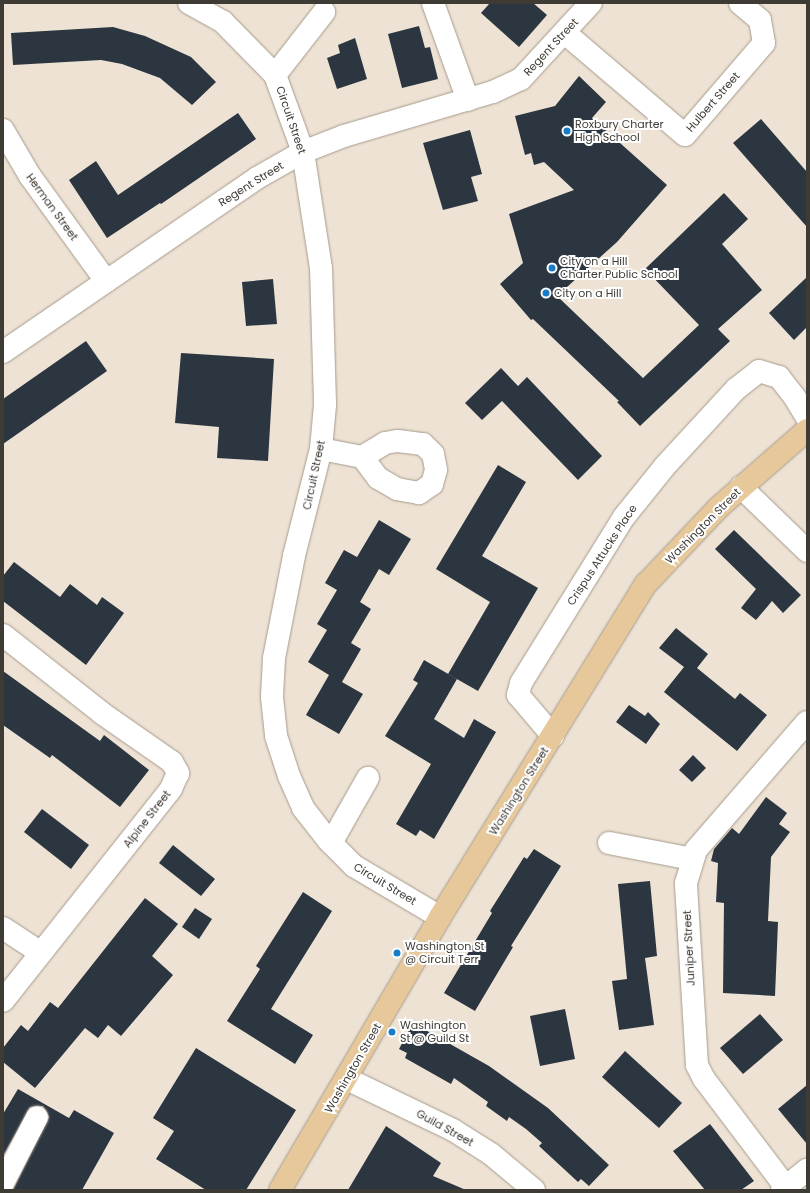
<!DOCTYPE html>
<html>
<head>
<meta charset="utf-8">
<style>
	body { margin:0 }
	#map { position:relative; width:810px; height:1193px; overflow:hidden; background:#ede2d3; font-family:Poppins,sans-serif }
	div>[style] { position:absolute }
	.building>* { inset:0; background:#2b3640 }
	.roads { filter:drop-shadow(0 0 1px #a69b8d) drop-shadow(0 0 1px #a69b8d) }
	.minor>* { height:22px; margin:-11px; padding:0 11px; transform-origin:11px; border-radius:11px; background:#fff }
	.major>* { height:22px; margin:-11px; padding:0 11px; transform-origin:11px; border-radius:11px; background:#e6c89b }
	.dots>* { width:11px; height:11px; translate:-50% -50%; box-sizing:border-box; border:2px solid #fff; border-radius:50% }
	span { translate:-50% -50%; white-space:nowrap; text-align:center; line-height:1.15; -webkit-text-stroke:4px #fff; paint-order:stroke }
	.street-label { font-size:11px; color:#3e3a34 }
	.poi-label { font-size:11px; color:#3e3a34 }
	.left { translate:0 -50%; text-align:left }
	.frame { position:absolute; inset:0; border:4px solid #3e3a34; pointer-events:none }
</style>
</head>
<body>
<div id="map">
	<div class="building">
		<i style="clip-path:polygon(490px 3px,533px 3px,547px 15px,519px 47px,481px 13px)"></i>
		<i style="clip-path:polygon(419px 26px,425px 48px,430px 47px,438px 79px,402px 88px,388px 34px)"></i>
		<i style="clip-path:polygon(113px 27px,145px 36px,191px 57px,216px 82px,192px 105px,160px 78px,122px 64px,101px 60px,13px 65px,11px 33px)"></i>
		<i style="clip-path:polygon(355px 38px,367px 79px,337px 89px,327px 58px,340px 53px,338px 45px)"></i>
		<i style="clip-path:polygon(579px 76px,606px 102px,592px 118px,667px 185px,617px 242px,557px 296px,643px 378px,699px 325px,645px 269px,724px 193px,748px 219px,722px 244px,762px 290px,718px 329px,730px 341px,640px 426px,617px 402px,619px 401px,533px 319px,531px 320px,500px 284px,523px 263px,509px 214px,574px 190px,544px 162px,534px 165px,531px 153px,525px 155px,515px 116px,555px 106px)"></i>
		<i style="clip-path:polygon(238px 113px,256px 139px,161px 204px,160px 203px,107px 238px,69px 180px,96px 161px,118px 195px)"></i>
		<i style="clip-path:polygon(761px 119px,807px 172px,807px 227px,733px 143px)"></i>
		<i style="clip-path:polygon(470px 130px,482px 174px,471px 177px,478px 201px,443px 210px,423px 143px)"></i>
		<i style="clip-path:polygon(807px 277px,807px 327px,794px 340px,769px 313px)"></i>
		<i style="clip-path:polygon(273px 279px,277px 324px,246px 326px,242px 282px)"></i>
		<i style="clip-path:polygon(86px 341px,107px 371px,3px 444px,3px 399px)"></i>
		<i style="clip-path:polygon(181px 353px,274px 359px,268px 461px,217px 458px,219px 427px,175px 423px)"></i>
		<i style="clip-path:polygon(501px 368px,518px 386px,527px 377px,602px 456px,578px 480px,502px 401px,482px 420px,465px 403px)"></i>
		<i style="clip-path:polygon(498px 465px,526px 482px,482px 556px,538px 588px,478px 691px,448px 674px,490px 602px,436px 569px)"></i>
		<i style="clip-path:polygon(379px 520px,411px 539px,389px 575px,379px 569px,360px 602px,371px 609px,351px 643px,361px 649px,342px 682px,363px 694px,339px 734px,306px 715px,329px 675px,308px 662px,327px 630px,317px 624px,337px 590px,325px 583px,344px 550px,357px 557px)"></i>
		<i style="clip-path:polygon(734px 530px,801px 595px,783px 613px,772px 601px,756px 620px,741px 608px,756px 589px,715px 549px)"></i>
		<i style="clip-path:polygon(14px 562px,60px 597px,70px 584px,97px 605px,102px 597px,124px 613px,86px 665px,3px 601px,3px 576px)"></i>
		<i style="clip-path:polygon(676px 628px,708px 654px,697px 668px,735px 699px,740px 693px,767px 715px,737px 751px,664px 692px,684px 667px,659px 648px)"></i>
		<i style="clip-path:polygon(424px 660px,457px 679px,434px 719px,464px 738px,474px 719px,496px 732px,434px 839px,420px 830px,416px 836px,396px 824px,431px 764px,385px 736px,418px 683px,413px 680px)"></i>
		<i style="clip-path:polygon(3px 671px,100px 741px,104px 735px,149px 770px,120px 807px,52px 755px,50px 758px,3px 725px)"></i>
		<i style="clip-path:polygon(629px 705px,645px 716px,648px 712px,660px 724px,646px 744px,616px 722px)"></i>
		<i style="clip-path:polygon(693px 755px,706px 768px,692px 782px,679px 770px)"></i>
		<i style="clip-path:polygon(766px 797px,787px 813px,779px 824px,790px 832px,771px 857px,768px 921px,778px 922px,775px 996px,723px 993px,724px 903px,716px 902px,718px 863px,711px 861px,714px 849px,732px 828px,739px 834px)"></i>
		<i style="clip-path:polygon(42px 809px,89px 845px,71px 869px,24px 832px)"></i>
		<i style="clip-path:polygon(173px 845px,215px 879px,201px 896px,159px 863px)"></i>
		<i style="clip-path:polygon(534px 849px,561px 866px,511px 946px,513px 947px,475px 1011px,444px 993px,492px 913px,490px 911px,524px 857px,527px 859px)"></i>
		<i style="clip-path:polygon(650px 881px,657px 956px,645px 958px,654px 1025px,619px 1030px,612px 981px,627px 979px,618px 884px)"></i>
		<i style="clip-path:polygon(303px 892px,332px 911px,271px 1009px,313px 1035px,295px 1064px,227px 1021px,260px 969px,256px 966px)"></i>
		<i style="clip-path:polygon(145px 898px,178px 924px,152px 956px,173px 975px,121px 1036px,108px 1025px,98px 1038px,85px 1028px,35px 1088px,3px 1062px,3px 1048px,21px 1025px,28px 1031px,50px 1002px,58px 1008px)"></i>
		<i style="clip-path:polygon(195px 908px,212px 919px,199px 939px,182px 927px)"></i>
		<i style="clip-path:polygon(565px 1009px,575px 1059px,540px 1066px,530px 1016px)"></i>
		<i style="clip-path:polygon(760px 1014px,783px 1040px,743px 1074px,720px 1048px)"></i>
		<i style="clip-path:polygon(413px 1023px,489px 1066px,548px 1108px,609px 1165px,589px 1186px,581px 1179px,578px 1182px,539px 1146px,542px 1143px,526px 1129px,509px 1117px,507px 1121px,486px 1106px,488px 1102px,454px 1078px,451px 1084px,405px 1058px,407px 1053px,399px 1049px)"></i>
		<i style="clip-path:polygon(196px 1048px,296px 1110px,246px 1190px,206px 1190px,156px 1159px,174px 1131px,153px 1118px)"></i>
		<i style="clip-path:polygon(625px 1051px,682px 1103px,659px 1128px,602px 1077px)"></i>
		<i style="clip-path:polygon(807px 1085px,807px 1144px,778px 1109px)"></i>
		<i style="clip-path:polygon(18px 1089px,69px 1118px,74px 1110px,114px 1133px,82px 1190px,13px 1190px,49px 1117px,43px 1106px,30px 1107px,3px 1156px,3px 1114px)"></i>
		<i style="clip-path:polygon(710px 1124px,754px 1181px,741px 1190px,705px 1190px,673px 1151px)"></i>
		<i style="clip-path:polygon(386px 1126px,441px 1163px,433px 1176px,466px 1190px,348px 1190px)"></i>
	</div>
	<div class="roads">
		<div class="minor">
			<i style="left:189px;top:3px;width:39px;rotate:29deg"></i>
			<i style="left:223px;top:22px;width:74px;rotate:45.5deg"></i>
			<i style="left:275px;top:75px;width:82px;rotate:70deg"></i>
			<i style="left:303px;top:152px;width:117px;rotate:81.2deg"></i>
			<i style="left:321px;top:268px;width:137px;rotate:88.3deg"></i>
			<i style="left:325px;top:405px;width:44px;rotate:95.2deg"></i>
			<i style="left:321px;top:449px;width:110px;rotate:104.2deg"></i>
			<i style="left:294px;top:556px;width:104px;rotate:101.1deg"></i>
			<i style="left:274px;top:658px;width:39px;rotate:93deg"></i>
			<i style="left:272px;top:697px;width:39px;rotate:84deg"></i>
			<i style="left:276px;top:736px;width:42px;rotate:72deg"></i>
			<i style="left:289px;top:776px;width:35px;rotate:66deg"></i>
			<i style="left:303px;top:808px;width:41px;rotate:52deg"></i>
			<i style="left:328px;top:840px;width:37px;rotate:45deg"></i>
			<i style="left:354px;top:866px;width:100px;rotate:30.7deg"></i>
			<i style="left:433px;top:3px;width:103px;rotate:70.2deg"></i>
			<i style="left:565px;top:33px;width:157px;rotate:40.4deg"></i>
			<i style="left:685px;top:135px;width:121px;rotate:-49.3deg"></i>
			<i style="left:764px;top:43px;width:23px;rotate:-100deg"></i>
			<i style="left:760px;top:20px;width:26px;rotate:-140deg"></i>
			<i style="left:275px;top:75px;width:80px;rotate:-52.1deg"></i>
			<i style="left:3px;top:130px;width:53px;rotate:59.6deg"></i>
			<i style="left:30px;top:176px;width:130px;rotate:54.1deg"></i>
			<i style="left:3px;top:352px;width:308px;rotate:-34.4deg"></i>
			<i style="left:257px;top:178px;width:53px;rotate:-29.5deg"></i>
			<i style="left:303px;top:152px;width:44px;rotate:-21.3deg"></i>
			<i style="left:344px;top:136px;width:155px;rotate:-16.5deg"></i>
			<i style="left:493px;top:92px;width:31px;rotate:-25deg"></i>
			<i style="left:521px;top:79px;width:103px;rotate:-47.4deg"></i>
			<i style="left:398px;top:441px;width:25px;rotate:7deg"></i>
			<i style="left:423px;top:444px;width:14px;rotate:45deg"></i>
			<i style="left:433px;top:454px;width:16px;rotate:79deg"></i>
			<i style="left:436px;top:470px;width:15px;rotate:106deg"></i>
			<i style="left:432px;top:484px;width:16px;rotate:145deg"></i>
			<i style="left:419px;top:493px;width:22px;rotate:-170deg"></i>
			<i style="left:397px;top:489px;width:22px;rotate:-150deg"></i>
			<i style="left:378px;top:478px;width:26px;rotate:-127deg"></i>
			<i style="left:362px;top:457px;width:27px;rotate:-31deg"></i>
			<i style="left:385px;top:443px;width:13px;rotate:-9deg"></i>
			<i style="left:321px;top:449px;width:42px;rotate:11deg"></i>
			<i style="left:741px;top:487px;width:92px;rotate:44.1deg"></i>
			<i style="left:3px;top:635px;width:127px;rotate:38.3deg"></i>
			<i style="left:103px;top:714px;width:84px;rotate:34.8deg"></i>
			<i style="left:172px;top:762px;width:13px;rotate:61deg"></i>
			<i style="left:178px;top:773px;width:17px;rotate:114deg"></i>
			<i style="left:171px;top:789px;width:270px;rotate:128.4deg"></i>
			<i style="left:553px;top:736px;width:54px;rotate:-130.5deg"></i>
			<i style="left:518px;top:695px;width:12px;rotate:-76deg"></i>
			<i style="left:521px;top:683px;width:195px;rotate:-58.2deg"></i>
			<i style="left:624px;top:517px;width:65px;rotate:-51.2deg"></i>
			<i style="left:665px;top:466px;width:105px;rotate:-47.3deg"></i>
			<i style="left:736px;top:389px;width:29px;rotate:-38deg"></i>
			<i style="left:759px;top:371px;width:21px;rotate:17deg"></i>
			<i style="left:779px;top:377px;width:24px;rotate:52deg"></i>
			<i style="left:794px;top:396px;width:26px;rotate:59deg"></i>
			<i style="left:331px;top:843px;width:75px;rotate:-60.4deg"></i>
			<i style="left:609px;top:843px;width:85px;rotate:10.9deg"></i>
			<i style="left:3px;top:928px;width:45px;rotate:33.3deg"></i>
			<i style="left:347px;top:1079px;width:118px;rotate:25.7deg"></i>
			<i style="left:453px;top:1130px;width:45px;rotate:32.3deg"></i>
			<i style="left:491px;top:1154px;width:56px;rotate:39.9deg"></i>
			<i style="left:3px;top:1183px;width:74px;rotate:-62.7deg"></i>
			<i style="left:782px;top:1190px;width:32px;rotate:-39deg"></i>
			<i style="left:788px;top:1190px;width:139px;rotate:-127.1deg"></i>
			<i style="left:704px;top:1079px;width:16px;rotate:-117deg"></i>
			<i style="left:697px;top:1065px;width:182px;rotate:-93.5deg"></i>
			<i style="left:686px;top:883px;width:34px;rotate:-73deg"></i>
			<i style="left:696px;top:850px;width:169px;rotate:-49.1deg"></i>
		</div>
		<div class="major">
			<i style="left:280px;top:1190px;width:316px;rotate:-59.6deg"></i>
			<i style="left:440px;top:917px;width:392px;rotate:-58.3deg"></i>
			<i style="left:646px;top:584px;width:105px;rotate:-46.5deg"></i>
			<i style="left:718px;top:508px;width:118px;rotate:-41.2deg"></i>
		</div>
	</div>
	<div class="dots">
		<i style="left:567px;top:131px;background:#187cc8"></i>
		<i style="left:552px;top:268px;background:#187cc8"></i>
		<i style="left:546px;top:293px;background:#187cc8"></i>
		<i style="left:397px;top:953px;background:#187cc8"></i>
		<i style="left:392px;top:1032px;background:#187cc8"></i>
	</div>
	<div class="street-label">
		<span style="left:551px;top:47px;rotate:-47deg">Regent Street</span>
		<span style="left:713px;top:102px;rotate:-49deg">Hulbert Street</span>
		<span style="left:291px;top:120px;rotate:71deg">Circuit Street</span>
		<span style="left:251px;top:184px;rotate:-32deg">Regent Street</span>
		<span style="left:52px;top:207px;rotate:54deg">Herman Street</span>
		<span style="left:314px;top:475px;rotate:-78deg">Circuit Street</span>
		<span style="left:703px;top:526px;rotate:-45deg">Washington Street</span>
		<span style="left:602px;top:555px;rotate:-57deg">Crispus Attucks Place</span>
		<span style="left:519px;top:791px;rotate:-58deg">Washington Street</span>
		<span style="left:147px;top:819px;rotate:-52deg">Alpine Street</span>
		<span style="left:385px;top:884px;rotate:31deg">Circuit Street</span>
		<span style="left:689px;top:948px;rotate:-93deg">Juniper Street</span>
		<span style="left:353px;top:1068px;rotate:-60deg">Washington Street</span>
		<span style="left:445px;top:1128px;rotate:29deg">Guild Street</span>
	</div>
	<div class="poi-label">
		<span class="left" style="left:575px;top:131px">Roxbury Charter<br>High School</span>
		<span class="left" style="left:560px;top:268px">City on a Hill<br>Charter Public School</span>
		<span class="left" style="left:554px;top:293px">City on a Hill</span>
		<span class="left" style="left:405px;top:953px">Washington St<br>@ Circuit Terr</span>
		<span class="left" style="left:400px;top:1032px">Washington<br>St @ Guild St</span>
	</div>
	<div class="frame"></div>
</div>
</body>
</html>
